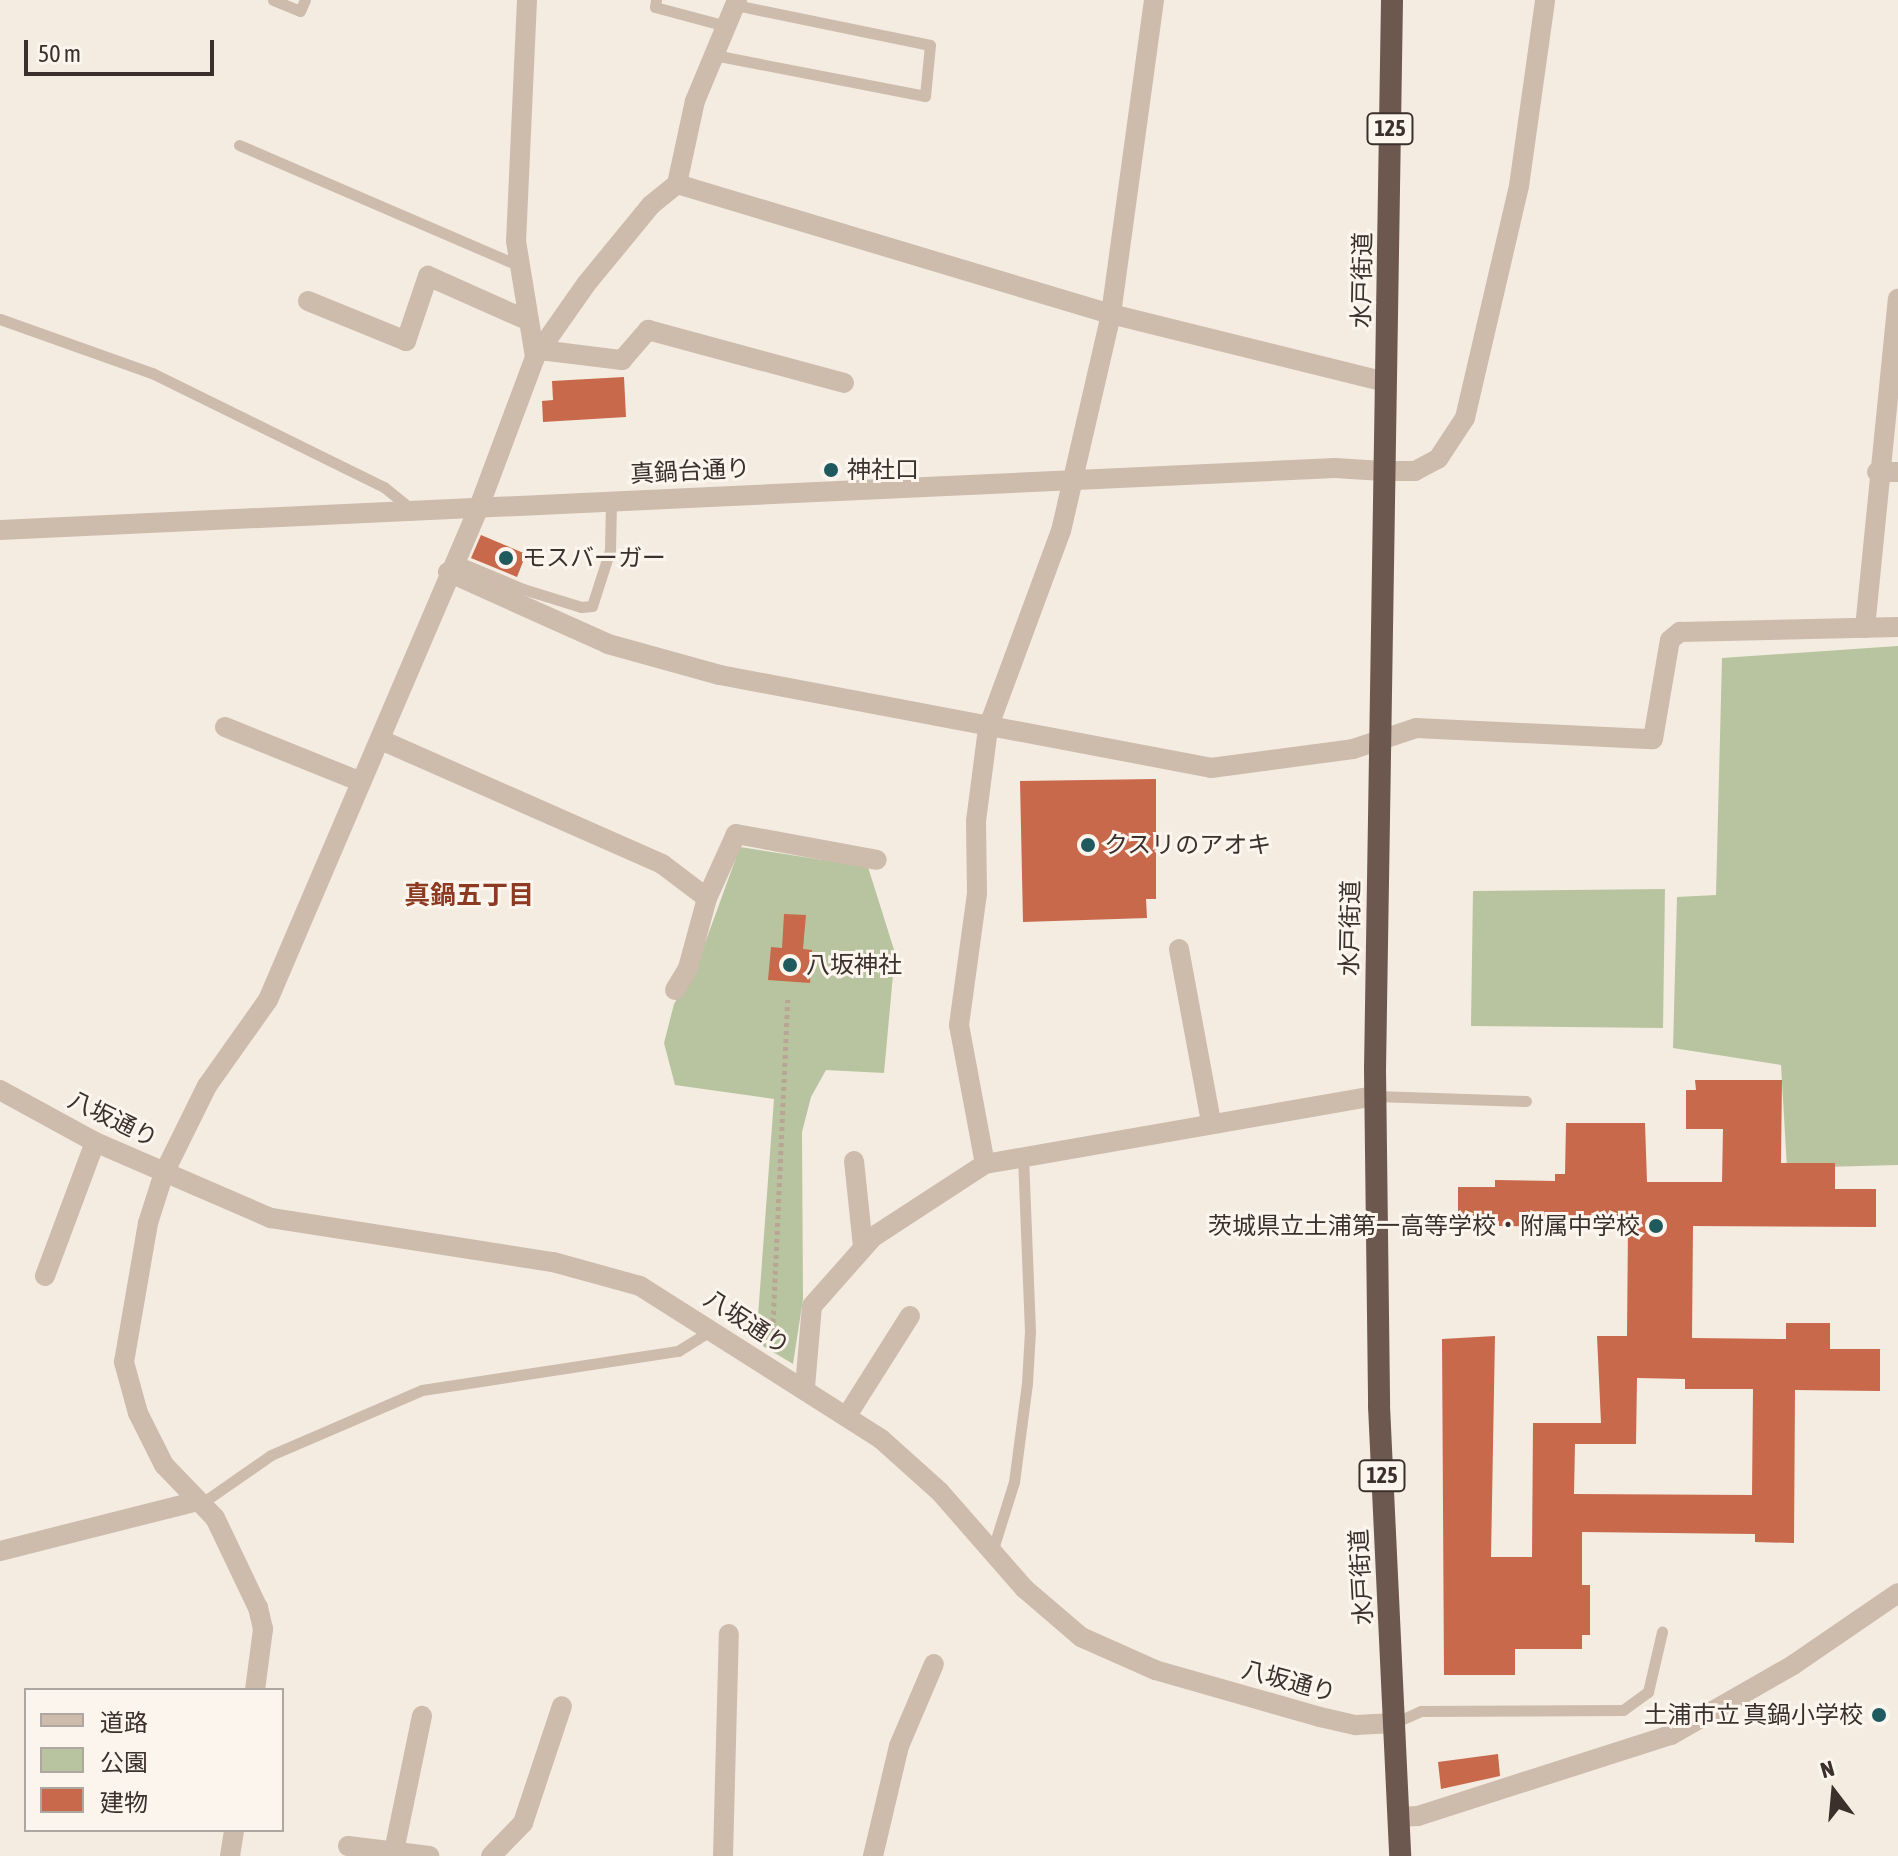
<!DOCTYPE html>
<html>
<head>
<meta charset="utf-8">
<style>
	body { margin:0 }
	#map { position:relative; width:1898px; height:1856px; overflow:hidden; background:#f4ebe1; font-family:"Asap Condensed","Noto Sans JP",sans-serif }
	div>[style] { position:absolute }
	.green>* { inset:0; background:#b8c4a0 }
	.building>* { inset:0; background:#c8694b }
	.path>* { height:5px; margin-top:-2.5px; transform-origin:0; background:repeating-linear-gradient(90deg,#b9a596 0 4px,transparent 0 8px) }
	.service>* { height:11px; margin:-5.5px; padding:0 5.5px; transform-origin:5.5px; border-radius:5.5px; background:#cdbbac }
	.minor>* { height:20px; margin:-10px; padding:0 10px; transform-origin:10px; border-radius:10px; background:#cdbbac }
	.tertiary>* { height:20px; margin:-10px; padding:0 10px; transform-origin:10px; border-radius:10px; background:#cdbbac }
	.trunk>* { height:22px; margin:-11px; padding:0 11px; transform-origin:11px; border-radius:11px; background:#6c584f }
	.dots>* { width:22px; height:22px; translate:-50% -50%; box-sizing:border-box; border:4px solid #fbf5ee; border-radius:50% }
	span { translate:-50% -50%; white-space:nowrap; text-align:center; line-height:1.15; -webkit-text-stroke:6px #fbf5ee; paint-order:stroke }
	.shield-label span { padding:2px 6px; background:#fbf5ee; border:2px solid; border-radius:6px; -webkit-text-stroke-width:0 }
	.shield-label { font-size:22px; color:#3b302b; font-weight:700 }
	.street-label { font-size:24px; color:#3b302b }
	.poi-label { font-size:24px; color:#3b302b }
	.left { translate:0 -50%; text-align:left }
	.right { translate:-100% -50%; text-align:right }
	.neighbourhood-label { font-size:26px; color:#8c3b22; font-weight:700 }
	.legend { position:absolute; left:24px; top:1688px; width:260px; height:144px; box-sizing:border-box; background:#fbf5ee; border:2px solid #aea6a0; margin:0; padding:10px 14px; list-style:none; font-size:24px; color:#3b302b }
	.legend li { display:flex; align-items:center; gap:16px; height:40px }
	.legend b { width:40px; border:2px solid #aea6a0 }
	.north { position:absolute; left:1794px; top:1752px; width:80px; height:80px; -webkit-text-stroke:6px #fbf5ee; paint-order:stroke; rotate:344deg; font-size:22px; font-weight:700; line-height:32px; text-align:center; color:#3b302b }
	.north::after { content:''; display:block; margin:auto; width:28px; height:36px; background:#3b302b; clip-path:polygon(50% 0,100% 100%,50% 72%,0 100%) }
	.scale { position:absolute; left:24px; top:40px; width:190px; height:36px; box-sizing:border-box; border:4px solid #3b302b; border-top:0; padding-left:10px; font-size:24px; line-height:28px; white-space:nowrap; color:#3b302b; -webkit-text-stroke:6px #fbf5ee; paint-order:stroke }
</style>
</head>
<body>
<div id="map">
	<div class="green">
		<i style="clip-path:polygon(1898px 646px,1898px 1165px,1787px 1168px,1781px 1065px,1673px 1048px,1677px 897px,1716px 895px,1722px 658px)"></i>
		<i style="clip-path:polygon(740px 847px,868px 867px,895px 953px,884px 1073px,826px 1070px,811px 1097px,802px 1132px,803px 1299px,793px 1364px,763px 1346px,758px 1316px,774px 1099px,675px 1085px,664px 1043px,674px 1004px,697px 965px)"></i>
		<i style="clip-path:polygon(1665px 889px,1663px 1028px,1471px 1026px,1473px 891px)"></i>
	</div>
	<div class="building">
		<i style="clip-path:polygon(624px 377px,626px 417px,543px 422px,542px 401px,553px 400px,552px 381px)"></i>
		<i style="clip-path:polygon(481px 535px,526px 554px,517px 577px,471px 558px)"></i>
		<i style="clip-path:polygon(1156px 779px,1156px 899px,1146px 899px,1147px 918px,1023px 922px,1020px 781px)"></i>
		<i style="clip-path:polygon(784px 914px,806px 915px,803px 949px,812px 950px,810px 983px,768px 980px,771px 947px,782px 948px)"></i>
		<i style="clip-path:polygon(evenodd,1695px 1080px,1782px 1080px,1781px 1163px,1835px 1163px,1835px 1189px,1876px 1189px,1876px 1227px,1693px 1226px,1692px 1338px,1786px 1339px,1786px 1323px,1830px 1323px,1830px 1349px,1880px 1349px,1880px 1391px,1795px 1390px,1794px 1543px,1755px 1542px,1755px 1534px,1582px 1532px,1582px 1585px,1590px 1585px,1590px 1635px,1582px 1635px,1582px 1649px,1515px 1649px,1515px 1675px,1444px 1675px,1442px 1339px,1495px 1336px,1491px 1557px,1532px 1557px,1533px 1423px,1601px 1423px,1597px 1336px,1627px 1336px,1628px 1227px,1499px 1226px,1499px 1221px,1458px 1221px,1458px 1187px,1495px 1187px,1495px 1180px,1555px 1181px,1555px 1174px,1565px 1174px,1566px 1123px,1645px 1123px,1647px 1182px,1722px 1182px,1723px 1129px,1686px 1129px,1686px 1090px,1696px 1090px,1695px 1080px,1637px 1378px,1685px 1379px,1685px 1389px,1753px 1389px,1752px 1495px,1574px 1494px,1575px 1444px,1636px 1444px,1637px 1378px)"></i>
		<i style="clip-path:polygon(1498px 1754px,1500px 1776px,1441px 1789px,1438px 1762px)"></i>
	</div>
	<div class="path">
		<i style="left:772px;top:1346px;width:347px;rotate:-87.4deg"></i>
	</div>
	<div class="service">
		<i style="left:273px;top:0;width:29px;rotate:22deg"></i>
		<i style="left:300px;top:11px;width:12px;rotate:-66deg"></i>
		<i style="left:656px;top:0;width:7px;rotate:98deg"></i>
		<i style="left:655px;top:7px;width:73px;rotate:15deg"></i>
		<i style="left:714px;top:55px;width:215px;rotate:11deg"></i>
		<i style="left:925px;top:96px;width:51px;rotate:-84.4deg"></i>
		<i style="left:930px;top:45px;width:199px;rotate:-168.4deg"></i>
		<i style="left:239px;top:145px;width:304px;rotate:23.3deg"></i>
		<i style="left:0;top:319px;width:161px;rotate:19.6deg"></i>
		<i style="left:152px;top:373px;width:258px;rotate:26.2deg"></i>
		<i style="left:384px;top:487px;width:36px;rotate:39deg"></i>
		<i style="left:454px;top:560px;width:75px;rotate:22.8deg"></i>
		<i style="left:523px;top:589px;width:61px;rotate:17.2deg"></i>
		<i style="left:581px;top:607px;width:11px;rotate:-5deg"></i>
		<i style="left:592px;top:606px;width:59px;rotate:-72.2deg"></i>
		<i style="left:610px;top:550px;width:49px;rotate:-88.8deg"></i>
		<i style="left:1375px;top:1096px;width:151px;rotate:1.9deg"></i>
		<i style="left:202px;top:1503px;width:84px;rotate:-34.8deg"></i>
		<i style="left:271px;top:1455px;width:164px;rotate:-23.3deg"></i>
		<i style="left:422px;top:1390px;width:259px;rotate:-8.7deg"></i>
		<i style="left:678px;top:1351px;width:38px;rotate:-32deg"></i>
		<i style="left:992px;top:1552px;width:73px;rotate:-72.6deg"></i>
		<i style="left:1014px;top:1482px;width:100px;rotate:-82.5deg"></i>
		<i style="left:1027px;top:1383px;width:52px;rotate:-86.7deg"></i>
		<i style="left:1030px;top:1331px;width:174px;rotate:-92.3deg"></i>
		<i style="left:1394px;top:1723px;width:30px;rotate:-24deg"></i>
		<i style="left:1421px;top:1711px;width:202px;rotate:-0.3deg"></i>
		<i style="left:1623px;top:1710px;width:31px;rotate:-36deg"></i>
		<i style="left:1648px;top:1692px;width:62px;rotate:-76.9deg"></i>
	</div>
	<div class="minor">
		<i style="left:527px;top:0;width:241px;rotate:92.6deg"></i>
		<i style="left:516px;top:241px;width:118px;rotate:80.7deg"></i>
		<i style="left:677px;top:184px;width:453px;rotate:16.7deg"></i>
		<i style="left:1111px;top:314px;width:283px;rotate:13.9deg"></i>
		<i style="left:308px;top:301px;width:106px;rotate:22.2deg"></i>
		<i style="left:406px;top:341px;width:69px;rotate:-71.3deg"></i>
		<i style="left:428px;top:276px;width:108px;rotate:24deg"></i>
		<i style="left:540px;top:350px;width:83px;rotate:7deg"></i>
		<i style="left:622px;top:360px;width:40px;rotate:-49deg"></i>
		<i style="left:648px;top:330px;width:203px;rotate:15.1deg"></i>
		<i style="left:1383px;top:471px;width:32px"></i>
		<i style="left:1415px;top:471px;width:26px;rotate:-28deg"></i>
		<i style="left:1438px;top:459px;width:49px;rotate:-56.6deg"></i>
		<i style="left:1465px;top:418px;width:238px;rotate:-76.9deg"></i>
		<i style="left:1519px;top:186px;width:188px;rotate:-82deg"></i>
		<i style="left:1877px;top:472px;width:21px"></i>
		<i style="left:448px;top:572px;width:175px;rotate:24.2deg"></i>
		<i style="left:608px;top:644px;width:116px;rotate:15.5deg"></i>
		<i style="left:720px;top:675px;width:500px;rotate:10.7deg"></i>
		<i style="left:1211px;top:768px;width:143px;rotate:-7.6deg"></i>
		<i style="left:1353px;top:749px;width:66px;rotate:-18.4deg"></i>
		<i style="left:1416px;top:728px;width:237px;rotate:2.7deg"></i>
		<i style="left:1653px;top:739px;width:100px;rotate:-80.3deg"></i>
		<i style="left:1670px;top:640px;width:13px;rotate:-39deg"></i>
		<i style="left:1680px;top:632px;width:218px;rotate:-1.3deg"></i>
		<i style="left:1865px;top:628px;width:331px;rotate:-84.3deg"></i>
		<i style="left:225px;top:727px;width:147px;rotate:22deg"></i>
		<i style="left:381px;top:740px;width:307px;rotate:23.8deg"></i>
		<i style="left:662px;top:864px;width:56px;rotate:37.1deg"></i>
		<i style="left:707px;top:898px;width:70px;rotate:-65.6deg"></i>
		<i style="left:736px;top:834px;width:143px;rotate:10.4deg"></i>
		<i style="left:1179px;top:949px;width:175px;rotate:79.5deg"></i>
		<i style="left:675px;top:990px;width:26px;rotate:-59deg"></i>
		<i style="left:688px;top:968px;width:73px;rotate:-74.8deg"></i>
		<i style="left:0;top:1090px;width:108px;rotate:28.7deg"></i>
		<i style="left:95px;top:1142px;width:192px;rotate:23.4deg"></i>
		<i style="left:271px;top:1218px;width:285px;rotate:8.9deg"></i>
		<i style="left:553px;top:1262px;width:90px;rotate:15.4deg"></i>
		<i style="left:640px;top:1286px;width:285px;rotate:32.4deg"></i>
		<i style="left:881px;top:1439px;width:79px;rotate:41.9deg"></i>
		<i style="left:940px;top:1492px;width:129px;rotate:48.8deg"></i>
		<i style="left:1025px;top:1589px;width:74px;rotate:40.6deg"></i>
		<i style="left:1081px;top:1637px;width:81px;rotate:24deg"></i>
		<i style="left:1155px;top:1670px;width:172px;rotate:15.9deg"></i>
		<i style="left:1320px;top:1717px;width:37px;rotate:13deg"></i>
		<i style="left:1356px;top:1725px;width:38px;rotate:-3deg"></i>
		<i style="left:854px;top:1161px;width:86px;rotate:84deg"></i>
		<i style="left:985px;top:1164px;width:141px;rotate:-100.6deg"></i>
		<i style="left:959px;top:1025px;width:133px;rotate:-82.2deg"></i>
		<i style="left:977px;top:893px;width:72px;rotate:-90.8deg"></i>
		<i style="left:976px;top:821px;width:94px;rotate:-82.6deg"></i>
		<i style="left:988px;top:728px;width:210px;rotate:-69.7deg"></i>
		<i style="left:1061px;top:531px;width:223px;rotate:-77deg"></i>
		<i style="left:1111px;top:314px;width:317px;rotate:-82.2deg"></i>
		<i style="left:45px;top:1276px;width:143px;rotate:-69.5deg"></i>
		<i style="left:805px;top:1387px;width:81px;rotate:-85.1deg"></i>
		<i style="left:812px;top:1306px;width:92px;rotate:-48.5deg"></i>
		<i style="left:873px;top:1237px;width:134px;rotate:-33.1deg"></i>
		<i style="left:985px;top:1164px;width:396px;rotate:-9.9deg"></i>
		<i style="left:848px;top:1414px;width:116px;rotate:-57.7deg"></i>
		<i style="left:0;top:1551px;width:204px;rotate:-14.2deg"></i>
		<i style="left:255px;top:1690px;width:62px;rotate:-82.5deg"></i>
		<i style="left:263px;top:1629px;width:22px;rotate:-103deg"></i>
		<i style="left:258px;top:1608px;width:100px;rotate:-115.5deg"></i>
		<i style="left:215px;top:1518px;width:74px;rotate:-133.9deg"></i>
		<i style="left:164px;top:1465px;width:58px;rotate:-116.6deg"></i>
		<i style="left:138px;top:1413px;width:53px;rotate:-105.4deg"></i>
		<i style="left:124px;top:1362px;width:141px;rotate:-80.2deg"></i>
		<i style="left:148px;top:1223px;width:52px;rotate:-72.3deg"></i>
		<i style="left:164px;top:1173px;width:97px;rotate:-63.7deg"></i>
		<i style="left:207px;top:1086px;width:105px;rotate:-54.7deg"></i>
		<i style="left:268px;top:1000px;width:536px;rotate:-66.83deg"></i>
		<i style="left:479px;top:507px;width:160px;rotate:-69.5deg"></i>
		<i style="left:535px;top:357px;width:90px;rotate:-54.9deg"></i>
		<i style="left:587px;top:283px;width:101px;rotate:-50.6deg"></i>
		<i style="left:651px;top:205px;width:33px;rotate:-39deg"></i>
		<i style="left:677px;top:184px;width:85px;rotate:-77.8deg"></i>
		<i style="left:695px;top:101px;width:109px;rotate:-67.4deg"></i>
		<i style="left:1399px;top:1817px;width:19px;rotate:-3deg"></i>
		<i style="left:1418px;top:1816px;width:266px;rotate:-17.8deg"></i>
		<i style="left:1671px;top:1735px;width:141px;rotate:-29.8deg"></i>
		<i style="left:1793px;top:1665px;width:127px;rotate:-34.4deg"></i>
		<i style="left:348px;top:1846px;width:82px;rotate:7deg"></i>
		<i style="left:394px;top:1851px;width:138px;rotate:-78.3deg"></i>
		<i style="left:230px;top:1856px;width:26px;rotate:-81deg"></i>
		<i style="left:491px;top:1856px;width:46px;rotate:-45.9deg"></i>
		<i style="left:523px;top:1823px;width:123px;rotate:-71.6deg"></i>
		<i style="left:723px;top:1856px;width:222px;rotate:-88.5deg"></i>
		<i style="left:873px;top:1856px;width:113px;rotate:-76.7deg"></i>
		<i style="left:899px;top:1746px;width:89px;rotate:-66.9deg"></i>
	</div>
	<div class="tertiary">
		<i style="left:0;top:530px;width:1336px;rotate:-2.66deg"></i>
		<i style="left:1335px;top:468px;width:48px;rotate:3.6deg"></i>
	</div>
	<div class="trunk">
		<i style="left:1392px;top:0;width:1069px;rotate:90.91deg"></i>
		<i style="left:1375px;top:1069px;width:337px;rotate:89.3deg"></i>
		<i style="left:1379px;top:1406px;width:450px;rotate:87.3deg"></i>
	</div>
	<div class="dots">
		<i style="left:831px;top:470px;background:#1f5a5e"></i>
		<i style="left:506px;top:558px;background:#1f5a5e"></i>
		<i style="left:1088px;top:845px;background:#1f5a5e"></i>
		<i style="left:790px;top:965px;background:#1f5a5e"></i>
		<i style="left:1656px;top:1226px;background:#1f5a5e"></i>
		<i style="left:1879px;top:1715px;background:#1f5a5e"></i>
	</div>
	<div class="shield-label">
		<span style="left:1390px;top:129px">125</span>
		<span style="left:1382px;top:1476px">125</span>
	</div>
	<div class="street-label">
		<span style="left:1362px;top:280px;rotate:-89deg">水戸街道</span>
		<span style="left:690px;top:471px;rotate:-3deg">真鍋台通り</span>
		<span style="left:1350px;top:928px;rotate:-89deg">水戸街道</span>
		<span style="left:113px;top:1119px;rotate:26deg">八坂通り</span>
		<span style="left:747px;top:1322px;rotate:33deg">八坂通り</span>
		<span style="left:1361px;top:1577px;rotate:-93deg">水戸街道</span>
		<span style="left:1289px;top:1681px;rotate:15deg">八坂通り</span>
	</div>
	<div class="poi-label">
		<span class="left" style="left:847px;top:470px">神社口</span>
		<span class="left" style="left:522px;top:558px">モスバーガー</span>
		<span class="left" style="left:1104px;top:845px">クスリのアオキ</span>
		<span class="left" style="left:806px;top:965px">八坂神社</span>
		<span class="right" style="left:1640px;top:1226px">茨城県立土浦第一高等学校・附属中学校</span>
		<span class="right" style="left:1863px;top:1715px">土浦市立 真鍋小学校</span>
	</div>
	<div class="neighbourhood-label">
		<span style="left:469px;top:896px">真鍋五丁目</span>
	</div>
	<ul class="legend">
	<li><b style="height:10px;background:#cdbbac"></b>道路</li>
	<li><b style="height:22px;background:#b8c4a0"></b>公園</li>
	<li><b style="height:22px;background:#c8694b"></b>建物</li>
	</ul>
	<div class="north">N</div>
	<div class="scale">50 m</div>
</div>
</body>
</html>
